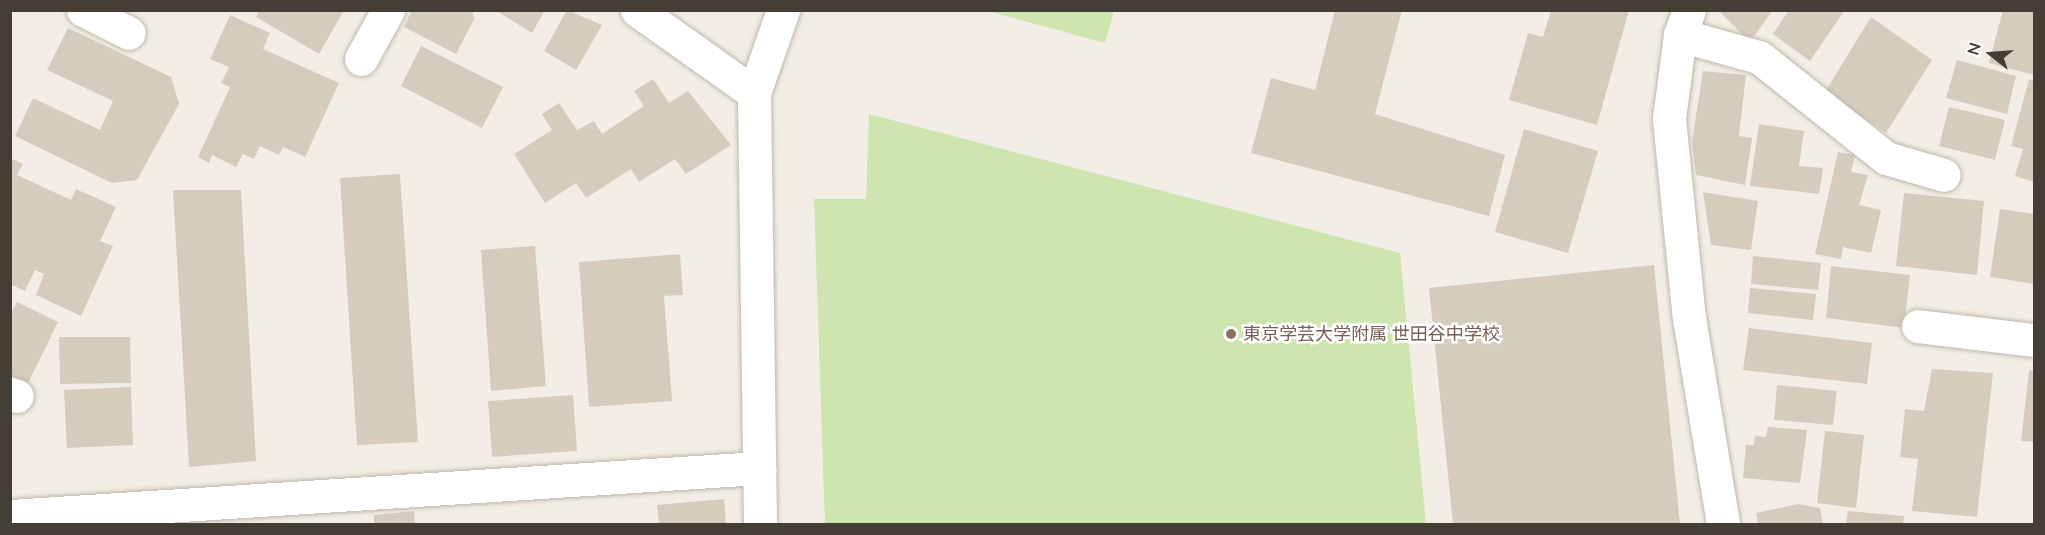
<!DOCTYPE html>
<html>
<head>
<meta charset="utf-8">
<style>
	body { margin:0 }
	#map { position:relative; width:2045px; height:535px; overflow:hidden; background:#f2eee5; font-family:Mulish,"Noto Sans JP",sans-serif }
	div>[style] { position:absolute }
	.green>* { inset:0; background:#cee5af }
	.building>* { inset:0; background:#d6ccbe }
	.roads { filter:drop-shadow(0 0 2px #c0b8ab) drop-shadow(0 0 2px #c0b8ab) }
	.minor>* { height:33px; margin:-16.5px; padding:0 16.5px; transform-origin:16.5px; border-radius:16.5px; background:#fff }
	.dots>* { width:16px; height:16px; translate:-50% -50%; box-sizing:border-box; border:3px solid #fff; border-radius:50% }
	span { translate:-50% -50%; white-space:nowrap; text-align:center; line-height:1.15; -webkit-text-stroke:5px #fff; paint-order:stroke }
	.education-label { font-size:18px; color:#785e54 }
	.left { translate:0 -50%; text-align:left }
	.frame { position:absolute; inset:0; border:12px solid #443e35; pointer-events:none }
	.north { position:absolute; left:1961px; top:24px; width:60px; height:60px; -webkit-text-stroke:4px #fff; paint-order:stroke; rotate:287deg; font-size:16px; font-weight:700; line-height:24px; text-align:center; color:#443e35 }
	.north::after { content:''; display:block; margin:auto; width:21px; height:27px; background:#443e35; clip-path:polygon(50% 0,100% 100%,50% 72%,0 100%) }
</style>
</head>
<body>
<div id="map">
	<div class="green">
		<i style="clip-path:polygon(988px 11px,1114px 11px,1105px 43px)"></i>
		<i style="clip-path:polygon(869px 114px,1400px 253px,1426px 524px,825px 524px,814px 199px,866px 199px)"></i>
	</div>
	<div class="building">
		<i style="clip-path:polygon(259px 10px,342px 10px,343px 12px,319px 54px,256px 17px)"></i>
		<i style="clip-path:polygon(412px 10px,472px 10px,474px 19px,456px 54px,404px 27px)"></i>
		<i style="clip-path:polygon(495px 10px,545px 10px,532px 33px)"></i>
		<i style="clip-path:polygon(567px 10px,602px 25px,576px 70px,544px 51px)"></i>
		<i style="clip-path:polygon(1335px 10px,1402px 10px,1375px 114px,1505px 155px,1489px 216px,1251px 153px,1271px 78px,1315px 90px)"></i>
		<i style="clip-path:polygon(1551px 10px,1629px 10px,1597px 125px,1509px 100px,1528px 33px,1543px 37px)"></i>
		<i style="clip-path:polygon(1718px 10px,1773px 10px,1750px 42px)"></i>
		<i style="clip-path:polygon(1789px 10px,1845px 10px,1810px 61px,1773px 34px)"></i>
		<i style="clip-path:polygon(2003px 10px,2034px 10px,2034px 75px,1989px 63px)"></i>
		<i style="clip-path:polygon(230px 15px,270px 33px,263px 49px,339px 83px,305px 157px,283px 147px,279px 155px,260px 146px,254px 159px,243px 154px,236px 167px,212px 155px,209px 163px,198px 157px,230px 87px,221px 83px,229px 67px,210px 59px)"></i>
		<i style="clip-path:polygon(1871px 17px,1932px 60px,1886px 133px,1825px 92px)"></i>
		<i style="clip-path:polygon(68px 28px,171px 77px,179px 104px,137px 180px,112px 183px,15px 136px,33px 98px,100px 130px,113px 101px,47px 70px)"></i>
		<i style="clip-path:polygon(421px 46px,503px 87px,482px 128px,401px 86px)"></i>
		<i style="clip-path:polygon(1957px 60px,2016px 76px,2007px 114px,1946px 98px)"></i>
		<i style="clip-path:polygon(1703px 71px,1746px 75px,1739px 136px,1752px 138px,1745px 185px,1696px 175px,1692px 141px)"></i>
		<i style="clip-path:polygon(653px 79px,669px 103px,688px 91px,731px 145px,686px 174px,675px 159px,639px 182px,631px 169px,586px 198px,576px 183px,545px 203px,514px 154px,552px 130px,542px 114px,559px 103px,577px 130px,594px 121px,602px 134px,644px 106px,634px 91px)"></i>
		<i style="clip-path:polygon(2029px 79px,2034px 81px,2034px 182px,2015px 176px,2023px 149px,2011px 146px)"></i>
		<i style="clip-path:polygon(1949px 107px,2005px 120px,1995px 160px,1939px 146px)"></i>
		<i style="clip-path:polygon(1759px 124px,1804px 131px,1799px 166px,1823px 168px,1819px 194px,1750px 186px)"></i>
		<i style="clip-path:polygon(1524px 129px,1598px 151px,1568px 253px,1495px 232px)"></i>
		<i style="clip-path:polygon(1838px 152px,1855px 155px,1851px 172px,1868px 175px,1859px 205px,1881px 210px,1871px 253px,1843px 247px,1841px 259px,1815px 254px)"></i>
		<i style="clip-path:polygon(10px 158px,23px 164px,17px 175px,71px 200px,76px 189px,116px 207px,100px 241px,113px 246px,81px 316px,36px 295px,44px 274px,35px 270px,25px 291px,10px 284px)"></i>
		<i style="clip-path:polygon(400px 174px,418px 442px,357px 445px,340px 178px)"></i>
		<i style="clip-path:polygon(173px 190px,241px 190px,256px 461px,189px 467px)"></i>
		<i style="clip-path:polygon(1703px 192px,1758px 201px,1751px 250px,1711px 245px)"></i>
		<i style="clip-path:polygon(1904px 193px,1984px 201px,1977px 275px,1896px 266px)"></i>
		<i style="clip-path:polygon(2000px 209px,2034px 214px,2034px 284px,1990px 277px)"></i>
		<i style="clip-path:polygon(535px 246px,546px 386px,491px 391px,481px 250px)"></i>
		<i style="clip-path:polygon(680px 254px,683px 295px,664px 296px,672px 401px,589px 407px,579px 262px)"></i>
		<i style="clip-path:polygon(1753px 256px,1821px 263px,1818px 290px,1751px 284px)"></i>
		<i style="clip-path:polygon(1654px 265px,1680px 524px,1453px 524px,1429px 288px)"></i>
		<i style="clip-path:polygon(1831px 266px,1910px 275px,1904px 328px,1826px 318px)"></i>
		<i style="clip-path:polygon(1750px 288px,1816px 294px,1813px 320px,1748px 313px)"></i>
		<i style="clip-path:polygon(17px 302px,58px 322px,28px 383px,10px 375px,10px 315px)"></i>
		<i style="clip-path:polygon(1749px 328px,1872px 343px,1867px 384px,1743px 370px)"></i>
		<i style="clip-path:polygon(59px 337px,130px 337px,131px 383px,60px 384px)"></i>
		<i style="clip-path:polygon(1932px 369px,1993px 373px,1977px 517px,1912px 511px,1918px 459px,1900px 457px,1905px 409px,1924px 411px)"></i>
		<i style="clip-path:polygon(2029px 370px,2034px 371px,2034px 442px,2021px 441px)"></i>
		<i style="clip-path:polygon(1777px 385px,1837px 391px,1833px 425px,1774px 420px)"></i>
		<i style="clip-path:polygon(131px 387px,133px 445px,67px 448px,64px 390px)"></i>
		<i style="clip-path:polygon(573px 395px,577px 451px,492px 457px,488px 401px)"></i>
		<i style="clip-path:polygon(1768px 427px,1807px 430px,1800px 483px,1743px 478px,1746px 445px,1754px 445px,1755px 436px,1766px 437px)"></i>
		<i style="clip-path:polygon(1825px 431px,1864px 435px,1856px 508px,1817px 503px)"></i>
		<i style="clip-path:polygon(724px 499px,726px 524px,659px 524px,657px 505px)"></i>
		<i style="clip-path:polygon(1798px 504px,1820px 508px,1823px 524px,1758px 524px,1756px 513px)"></i>
		<i style="clip-path:polygon(414px 511px,415px 524px,374px 524px,374px 515px)"></i>
		<i style="clip-path:polygon(1848px 511px,1904px 516px,1903px 524px,1846px 524px)"></i>
	</div>
	<div class="roads">
		<div class="minor">
			<i style="left:83px;top:10px;width:51px;rotate:26.6deg"></i>
			<i style="left:637px;top:10px;width:143px;rotate:35.4deg"></i>
			<i style="left:1689px;top:10px;width:27px;rotate:110deg"></i>
			<i style="left:1680px;top:35px;width:85px;rotate:97.5deg"></i>
			<i style="left:1669px;top:119px;width:200px;rotate:84.3deg"></i>
			<i style="left:1689px;top:318px;width:209px;rotate:80.6deg"></i>
			<i style="left:1680px;top:35px;width:82px;rotate:15.6deg"></i>
			<i style="left:1759px;top:57px;width:162px;rotate:38.5deg"></i>
			<i style="left:1886px;top:158px;width:60px;rotate:16.3deg"></i>
			<i style="left:361px;top:59px;width:56px;rotate:-61.1deg"></i>
			<i style="left:1918px;top:326px;width:117px;rotate:6.9deg"></i>
			<i style="left:10px;top:394px;width:7px;rotate:16deg"></i>
			<i style="left:10px;top:516px;width:751px;rotate:-3.67deg"></i>
			<i style="left:760px;top:524px;width:431px;rotate:-90.8deg"></i>
			<i style="left:754px;top:93px;width:88px;rotate:-70.7deg"></i>
		</div>
	</div>
	<div class="dots">
		<i style="left:1231px;top:334px;background:#8d6e63"></i>
	</div>
	<div class="education-label">
		<span class="left" style="left:1243px;top:334px">東京学芸大学附属 世田谷中学校</span>
	</div>
	<div class="frame"></div>
	<div class="north">N</div>
</div>
</body>
</html>
